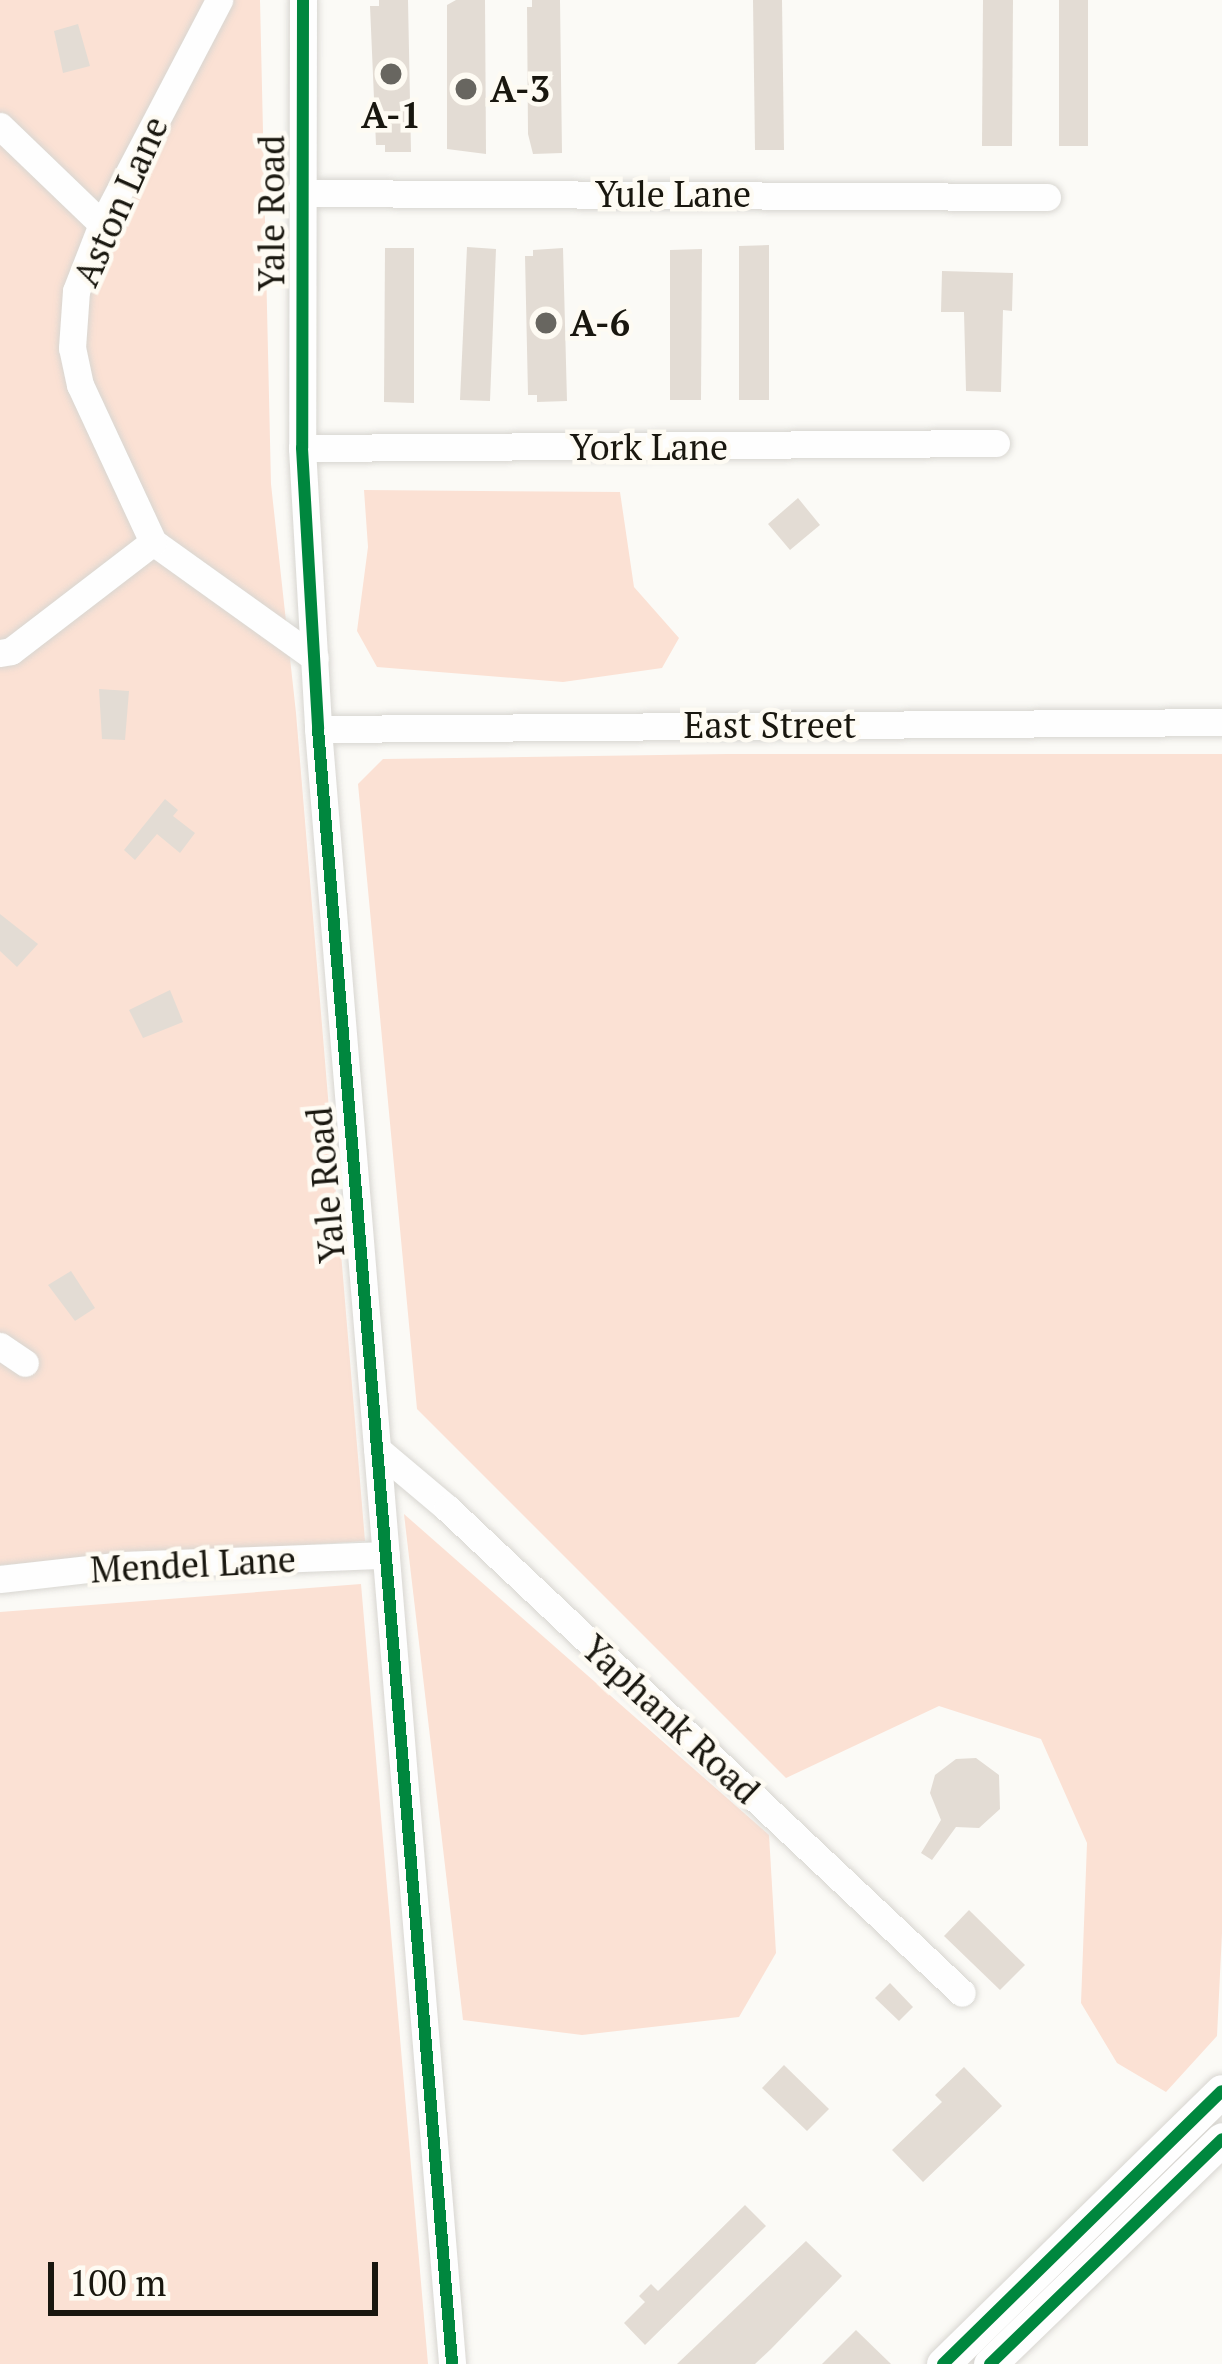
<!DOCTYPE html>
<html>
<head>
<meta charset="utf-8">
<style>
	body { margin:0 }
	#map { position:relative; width:1222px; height:2364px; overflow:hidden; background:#fbfaf6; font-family:"PT Serif",serif }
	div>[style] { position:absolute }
	.green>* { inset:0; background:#fbe1d4 }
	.building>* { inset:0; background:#e3dcd4 }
	.roads { filter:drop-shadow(0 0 3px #d8d6d1) drop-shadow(0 0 3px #d8d6d1) }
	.minor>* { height:27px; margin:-13.5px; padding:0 13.5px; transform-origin:13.5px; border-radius:13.5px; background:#fefefe }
	.tertiary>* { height:33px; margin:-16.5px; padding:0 16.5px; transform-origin:16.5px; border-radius:16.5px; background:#fefefe }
	.cycleway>* { height:12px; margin:-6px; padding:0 6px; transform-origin:6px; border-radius:6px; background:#00873e }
	.dots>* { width:33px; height:33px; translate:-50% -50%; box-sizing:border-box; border:6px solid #fefbf3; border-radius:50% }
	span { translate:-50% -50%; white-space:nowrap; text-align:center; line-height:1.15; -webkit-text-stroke:9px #fefbf3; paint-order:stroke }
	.poi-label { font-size:36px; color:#19170f; font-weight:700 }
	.left { translate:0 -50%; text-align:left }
	.street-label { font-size:36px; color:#19170f }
	.scale { position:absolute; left:48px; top:2262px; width:330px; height:54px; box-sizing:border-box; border:6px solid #19170f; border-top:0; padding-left:15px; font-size:36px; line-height:42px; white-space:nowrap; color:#19170f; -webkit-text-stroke:9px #fefbf3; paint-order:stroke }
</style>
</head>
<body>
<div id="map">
	<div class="green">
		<i style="clip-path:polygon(0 0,260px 0,271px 484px,296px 713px,365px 1541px,0 1565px)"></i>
		<i style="clip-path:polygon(364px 490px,620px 492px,634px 587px,679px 638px,662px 668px,563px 682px,377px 667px,357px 631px,368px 547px)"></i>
		<i style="clip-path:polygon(727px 754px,1222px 754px,1222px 1933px,1217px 2036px,1166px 2092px,1117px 2063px,1081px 2003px,1087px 1843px,1041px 1739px,939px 1706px,786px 1778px,417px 1409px,358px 784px,383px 759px)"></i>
		<i style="clip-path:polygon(404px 1514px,769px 1835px,776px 1953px,739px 2017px,582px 2035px,463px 2020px)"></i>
		<i style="clip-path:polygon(361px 1584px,428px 2364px,0 2364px,0 1612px)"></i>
	</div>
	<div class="building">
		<i style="clip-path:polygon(379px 0,408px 0,411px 152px,385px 152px,385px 145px,376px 145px,370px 6px,379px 6px)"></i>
		<i style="clip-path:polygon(456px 0,485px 0,486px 154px,447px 149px,447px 5px)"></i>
		<i style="clip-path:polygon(532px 0,560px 0,562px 153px,533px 154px,528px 134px,527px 7px,532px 7px)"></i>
		<i style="clip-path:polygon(753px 0,782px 0,784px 150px,755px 150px)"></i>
		<i style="clip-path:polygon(983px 0,1013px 0,1012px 146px,982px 146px)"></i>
		<i style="clip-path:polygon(1059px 0,1088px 0,1088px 146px,1059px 146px)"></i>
		<i style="clip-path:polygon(78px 24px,90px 66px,63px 73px,54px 31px)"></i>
		<i style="clip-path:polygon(769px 245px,769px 400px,739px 400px,739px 246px)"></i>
		<i style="clip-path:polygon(467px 247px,496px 249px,490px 401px,460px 400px)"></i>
		<i style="clip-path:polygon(385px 248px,414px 248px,414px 403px,384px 402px)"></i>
		<i style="clip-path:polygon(563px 248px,567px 401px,537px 402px,537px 395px,528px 395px,525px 256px,533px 256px,533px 250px)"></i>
		<i style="clip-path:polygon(702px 249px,701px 400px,670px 400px,670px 250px)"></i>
		<i style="clip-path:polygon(942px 271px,1013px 273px,1012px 311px,1003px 310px,1001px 392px,966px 391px,964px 312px,941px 312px)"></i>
		<i style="clip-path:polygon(798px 498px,820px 525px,790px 550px,768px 524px)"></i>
		<i style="clip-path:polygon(99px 689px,129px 691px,125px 740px,102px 739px)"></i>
		<i style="clip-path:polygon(165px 799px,178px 810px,173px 816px,195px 833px,180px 853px,157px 834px,135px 860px,124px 850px)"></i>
		<i style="clip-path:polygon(0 914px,38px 944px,17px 967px,0 951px)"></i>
		<i style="clip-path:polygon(170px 990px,183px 1022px,143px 1038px,129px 1010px)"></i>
		<i style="clip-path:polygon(71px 1271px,95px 1308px,75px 1321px,48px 1285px)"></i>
		<i style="clip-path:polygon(976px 1758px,999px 1775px,1000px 1809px,979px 1828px,956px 1827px,932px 1860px,921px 1853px,941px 1820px,930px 1793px,935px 1775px,956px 1759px)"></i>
		<i style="clip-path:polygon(969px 1910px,1025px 1965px,1000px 1990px,944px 1936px)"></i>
		<i style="clip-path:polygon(890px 1983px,913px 2007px,899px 2021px,875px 1998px)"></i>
		<i style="clip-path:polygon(784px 2065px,829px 2109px,807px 2131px,762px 2088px)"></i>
		<i style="clip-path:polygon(964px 2067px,1002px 2106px,923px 2182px,892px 2150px,942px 2102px,935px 2095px)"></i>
		<i style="clip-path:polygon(745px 2205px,766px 2226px,645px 2345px,624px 2323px,645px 2302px,639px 2296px,651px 2284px,658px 2291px)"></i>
		<i style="clip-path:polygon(806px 2241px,842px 2276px,771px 2349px,755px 2364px,677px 2364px)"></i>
		<i style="clip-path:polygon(856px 2330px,891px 2364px,822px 2364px)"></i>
	</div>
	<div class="roads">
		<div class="minor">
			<i style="left:303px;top:0;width:448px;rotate:90.1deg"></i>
			<i style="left:302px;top:448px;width:281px;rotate:86.7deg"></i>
			<i style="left:318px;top:729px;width:1640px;rotate:85.31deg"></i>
			<i style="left:0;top:126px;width:141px;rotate:43.9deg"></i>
			<i style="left:299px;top:193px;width:748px;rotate:0.31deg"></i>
			<i style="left:302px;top:448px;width:694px;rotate:-0.41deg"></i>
			<i style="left:153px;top:542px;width:199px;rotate:35.6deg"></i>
			<i style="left:0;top:653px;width:11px;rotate:-10deg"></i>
			<i style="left:11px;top:651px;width:179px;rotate:-37.5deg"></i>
			<i style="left:153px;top:542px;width:173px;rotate:-114.9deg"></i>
			<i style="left:80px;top:385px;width:38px;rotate:-102deg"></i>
			<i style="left:72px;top:348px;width:57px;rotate:-86deg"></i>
			<i style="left:76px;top:291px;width:72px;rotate:-68.8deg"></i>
			<i style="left:102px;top:224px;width:253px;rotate:-62.4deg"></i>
			<i style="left:318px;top:729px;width:904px;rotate:-0.44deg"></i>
			<i style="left:0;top:1346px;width:30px;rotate:34deg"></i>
			<i style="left:377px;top:1449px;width:92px;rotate:40.1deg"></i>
			<i style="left:447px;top:1508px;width:707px;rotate:43.28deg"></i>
			<i style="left:0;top:1579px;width:123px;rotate:-6.5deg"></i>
			<i style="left:122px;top:1565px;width:264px;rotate:-2.2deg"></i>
		</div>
		<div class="tertiary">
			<i style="left:943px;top:2364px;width:390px;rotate:-44.4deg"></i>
			<i style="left:990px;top:2364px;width:323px;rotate:-44.1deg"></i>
		</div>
	</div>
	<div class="cycleway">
		<i style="left:303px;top:0;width:448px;rotate:90.1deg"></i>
		<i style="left:302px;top:448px;width:281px;rotate:86.7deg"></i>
		<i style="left:318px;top:729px;width:1640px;rotate:85.31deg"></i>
		<i style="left:943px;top:2364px;width:390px;rotate:-44.4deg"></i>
		<i style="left:990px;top:2364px;width:323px;rotate:-44.1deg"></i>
	</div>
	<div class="dots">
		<i style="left:391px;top:74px;background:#686660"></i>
		<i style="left:466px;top:89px;background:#686660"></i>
		<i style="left:546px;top:323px;background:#686660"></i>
	</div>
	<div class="poi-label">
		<span class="left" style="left:490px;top:89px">A-3</span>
		<span style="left:391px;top:115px">A-1</span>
		<span class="left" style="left:570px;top:323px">A-6</span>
	</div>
	<div class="street-label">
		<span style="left:673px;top:194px">Yule Lane</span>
		<span style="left:120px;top:201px;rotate:-66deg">Aston Lane</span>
		<span style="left:271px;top:213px;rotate:-90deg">Yale Road</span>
		<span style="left:649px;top:447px">York Lane</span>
		<span style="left:770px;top:725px">East Street</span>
		<span style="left:325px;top:1185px;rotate:-95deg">Yale Road</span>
		<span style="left:193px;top:1564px;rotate:-3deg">Mendel Lane</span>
		<span style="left:671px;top:1719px;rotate:43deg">Yaphank Road</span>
	</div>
	<div class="scale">100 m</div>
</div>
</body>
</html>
